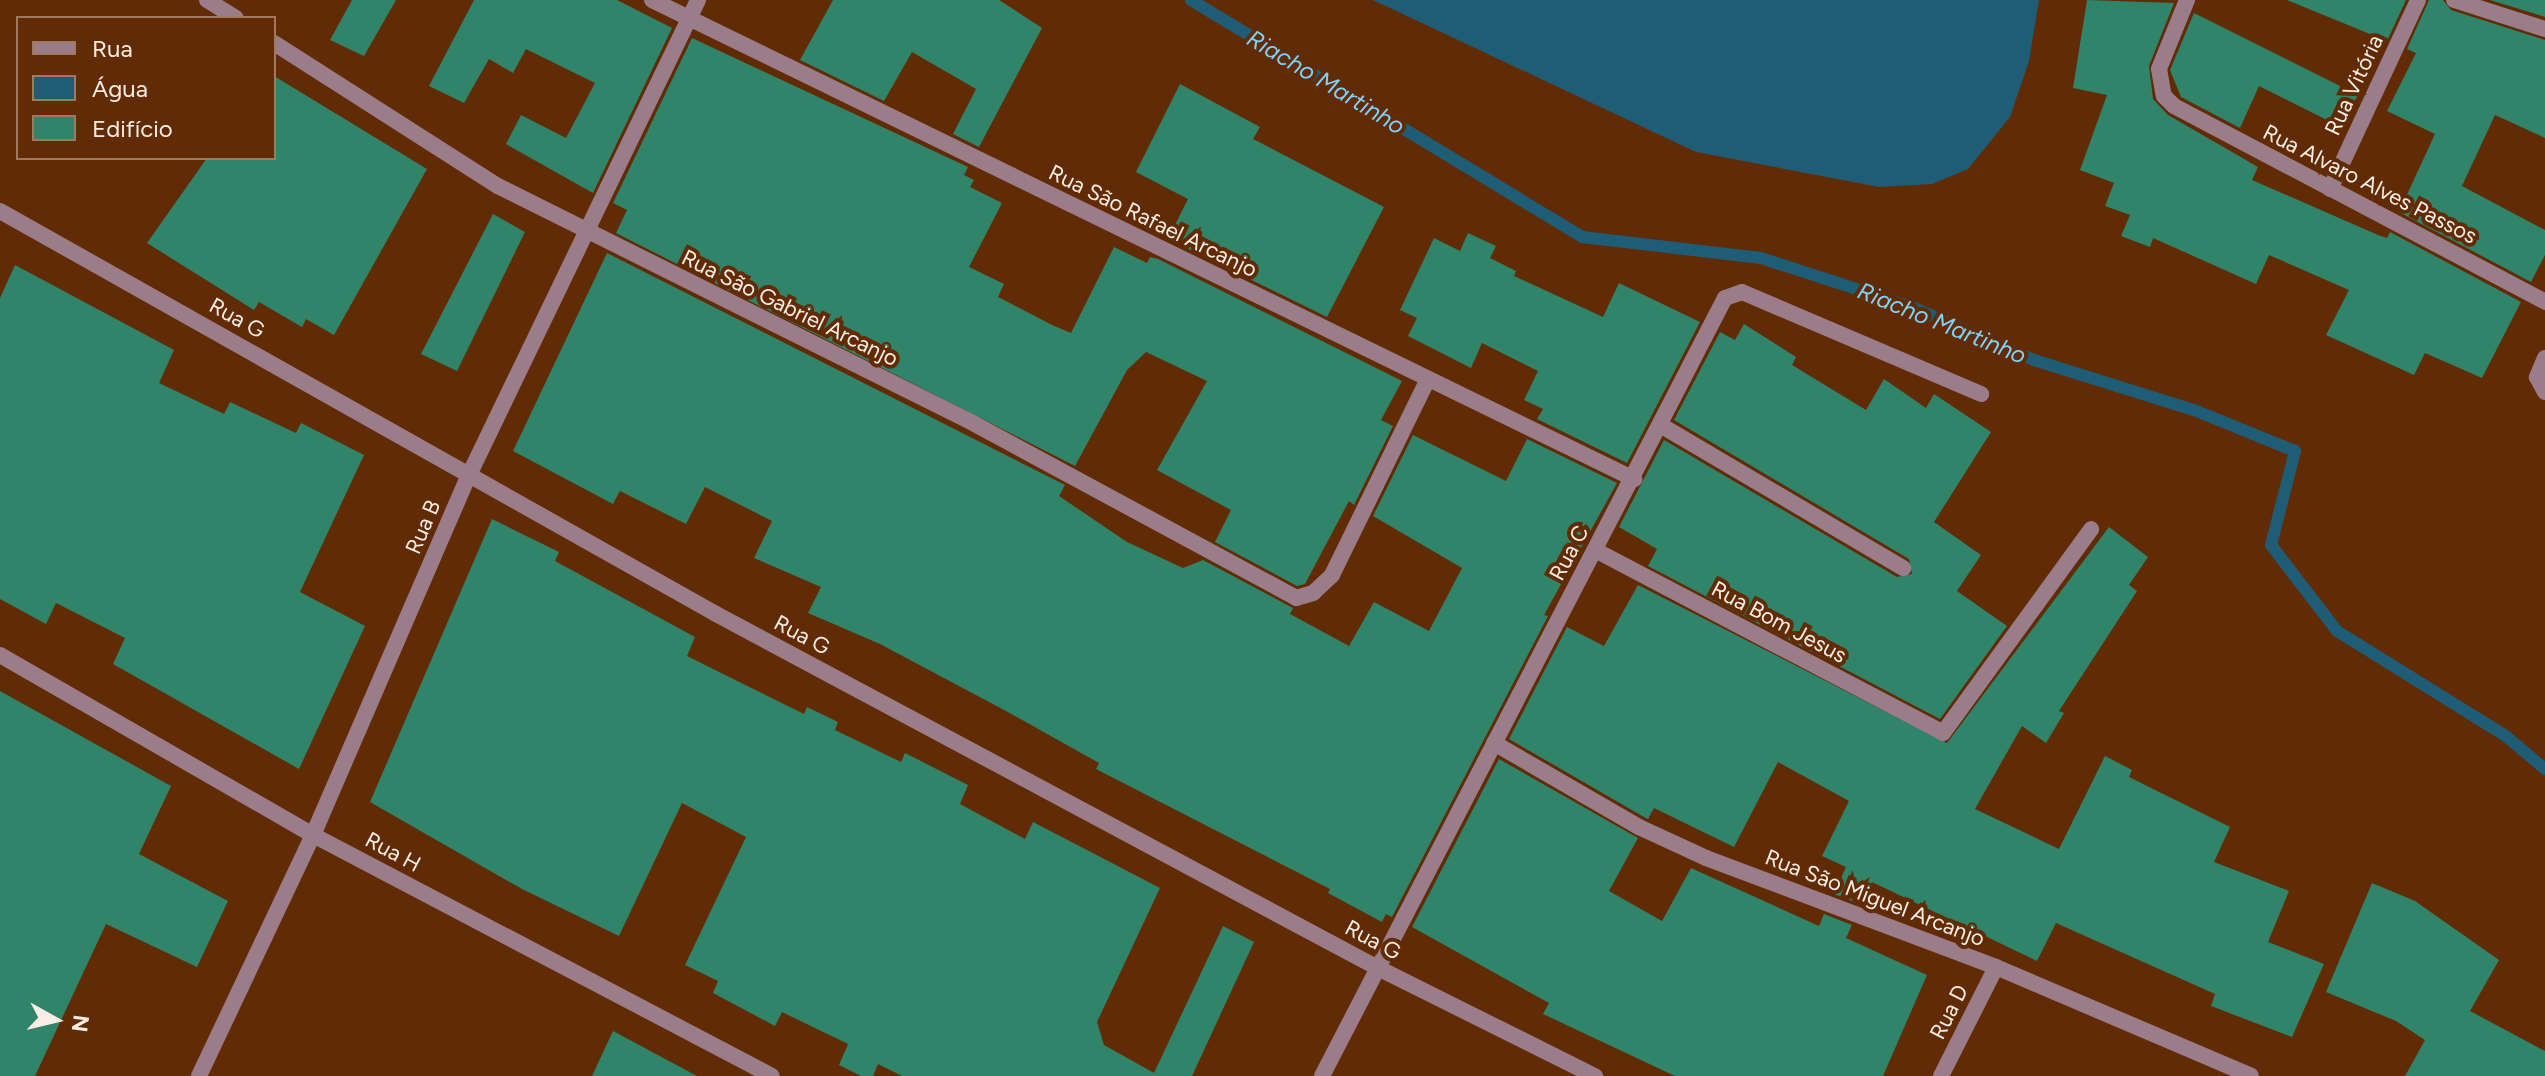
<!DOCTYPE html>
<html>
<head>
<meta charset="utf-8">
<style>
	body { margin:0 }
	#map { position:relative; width:2545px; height:1076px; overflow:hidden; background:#612b06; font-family:Figtree,sans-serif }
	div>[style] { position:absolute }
	.water>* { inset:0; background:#1f5c75 }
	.stream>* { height:12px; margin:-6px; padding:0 6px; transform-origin:6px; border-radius:6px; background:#1f5c75 }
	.building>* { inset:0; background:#2f846a }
	.minor>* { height:16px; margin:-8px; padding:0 8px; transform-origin:8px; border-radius:8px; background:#9b7d8a }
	span { translate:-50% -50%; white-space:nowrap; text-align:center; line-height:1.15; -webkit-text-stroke:8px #612b06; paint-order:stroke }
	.street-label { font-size:22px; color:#fbede6 }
	.water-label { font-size:24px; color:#7ed1f7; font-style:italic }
	.legend { position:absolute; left:16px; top:16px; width:260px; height:144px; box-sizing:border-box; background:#612b06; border:2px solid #9f7960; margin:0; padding:10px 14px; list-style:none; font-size:24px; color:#fbede6 }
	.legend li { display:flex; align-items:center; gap:16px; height:40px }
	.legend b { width:40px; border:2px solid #9f7960 }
	.north { position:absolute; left:16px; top:980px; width:80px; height:80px; -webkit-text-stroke:6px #612b06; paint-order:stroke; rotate:98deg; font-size:22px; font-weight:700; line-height:32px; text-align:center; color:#fbede6 }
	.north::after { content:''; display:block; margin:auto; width:28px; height:36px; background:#fbede6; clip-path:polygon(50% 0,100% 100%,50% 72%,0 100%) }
</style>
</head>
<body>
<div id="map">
	<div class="water">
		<i style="clip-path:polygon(1373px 0,2039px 0,2029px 61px,2010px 117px,1968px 169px,1932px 184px,1879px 187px,1696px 152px)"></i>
	</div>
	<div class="stream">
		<i style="left:1191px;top:0;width:457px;rotate:31.2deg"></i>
		<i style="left:1582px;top:237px;width:180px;rotate:6.7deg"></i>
		<i style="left:1761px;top:258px;width:159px;rotate:18deg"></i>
		<i style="left:1912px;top:307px;width:133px;rotate:23.5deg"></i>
		<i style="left:2034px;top:360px;width:168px;rotate:17.4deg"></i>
		<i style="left:2194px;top:410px;width:109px;rotate:22.1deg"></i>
		<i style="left:2295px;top:451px;width:97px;rotate:104.3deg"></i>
		<i style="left:2271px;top:545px;width:108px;rotate:52.5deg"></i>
		<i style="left:2337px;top:631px;width:200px;rotate:31.9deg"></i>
		<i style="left:2507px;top:737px;width:50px;rotate:40.1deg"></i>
	</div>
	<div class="building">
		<i style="clip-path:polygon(352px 0,396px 0,364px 56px,330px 40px)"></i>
		<i style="clip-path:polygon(474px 0,617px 0,672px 28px,593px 193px,506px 144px,521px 115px,566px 138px,595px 83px,526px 49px,513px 73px,489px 59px,464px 103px,429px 86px)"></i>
		<i style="clip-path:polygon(833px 0,999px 0,1042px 28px,979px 147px,953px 134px,976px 89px,912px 52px,884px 101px,800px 60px)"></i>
		<i style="clip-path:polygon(2087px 0,2174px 3px,2149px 66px,2153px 99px,2168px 115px,2258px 167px,2252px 180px,2378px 235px,2387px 238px,2390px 232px,2521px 302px,2482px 378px,2425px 353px,2414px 375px,2326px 335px,2349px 290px,2269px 255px,2256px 284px,2153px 238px,2150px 247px,2121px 236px,2130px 215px,2105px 206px,2114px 183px,2080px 170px,2107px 95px,2073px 88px)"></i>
		<i style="clip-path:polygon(2287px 0,2406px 0,2387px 41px)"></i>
		<i style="clip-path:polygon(2429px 0,2443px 0,2451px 10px,2545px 40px,2545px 138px,2495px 115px,2462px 186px,2545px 230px,2545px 255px,2531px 282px,2399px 212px,2435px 134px,2387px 111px,2416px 53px,2407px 49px)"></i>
		<i style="clip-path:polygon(2490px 0,2545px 0,2545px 17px)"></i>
		<i style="clip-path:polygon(2194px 13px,2358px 95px,2341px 127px,2259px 86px,2240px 128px,2181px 97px,2170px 70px)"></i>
		<i style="clip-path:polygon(692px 38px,968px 167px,964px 175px,974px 180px,970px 187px,1002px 203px,969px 267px,1004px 284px,998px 297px,1052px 325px,1071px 333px,1114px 247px,1147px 263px,1150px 257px,1158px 259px,1402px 381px,1381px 420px,1393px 426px,1354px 505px,1349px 501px,1305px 584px,1297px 586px,1215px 542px,1231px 510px,1157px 470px,1207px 381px,1146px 352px,1127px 370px,1075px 466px,616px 233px,627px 210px,613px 203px)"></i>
		<i style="clip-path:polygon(274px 76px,427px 169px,334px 335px,306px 319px,302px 327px,259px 302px,254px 310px,147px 243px,207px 158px,274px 158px)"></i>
		<i style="clip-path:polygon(1180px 84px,1260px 127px,1253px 139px,1384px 207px,1327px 317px,1168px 239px,1188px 199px,1136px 172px)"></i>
		<i style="clip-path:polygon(493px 214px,525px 232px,457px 371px,421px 354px)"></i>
		<i style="clip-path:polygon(1468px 233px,1496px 246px,1490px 258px,1516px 271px,1514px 276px,1603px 317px,1619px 283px,1700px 322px,1627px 463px,1537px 419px,1543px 409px,1524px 400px,1538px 371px,1482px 343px,1471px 368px,1408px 336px,1417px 318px,1400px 310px,1434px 238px,1460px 251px)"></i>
		<i style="clip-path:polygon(607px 253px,1065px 485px,1059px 496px,1127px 542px,1183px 568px,1203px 560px,1293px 608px,1290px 614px,1349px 646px,1374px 602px,1429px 631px,1462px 568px,1373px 516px,1413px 435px,1506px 481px,1527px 439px,1617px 483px,1544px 615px,1548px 616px,1392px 917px,1386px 914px,1382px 922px,1328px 893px,1330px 889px,1096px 769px,1099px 763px,1006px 711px,880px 644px,808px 613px,821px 587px,754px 558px,772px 521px,705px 487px,686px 524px,620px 491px,613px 504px,513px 451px)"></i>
		<i style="clip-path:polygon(15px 265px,174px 350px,159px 383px,224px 414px,230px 402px,296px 433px,301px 423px,364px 455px,300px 592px,365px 626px,299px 769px,113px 664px,125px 638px,56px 603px,46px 624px,0 599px,0 298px)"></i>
		<i style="clip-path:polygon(1744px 324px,1796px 357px,1792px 365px,1866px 410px,1884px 379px,1926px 408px,1934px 394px,1991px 432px,1934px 522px,1981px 555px,1957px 591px,2007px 626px,1940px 719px,1648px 566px,1657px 549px,1619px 527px,1664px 440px,1897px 577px,1912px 574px,1909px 559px,1674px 420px,1720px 332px,1735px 340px)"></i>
		<i style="clip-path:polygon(492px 519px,559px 552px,555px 561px,695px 637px,687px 656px,804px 714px,807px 707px,838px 722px,835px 730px,901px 762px,905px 753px,968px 785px,960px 804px,1025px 839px,1033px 822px,1160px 888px,1097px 1022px,1104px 1045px,1154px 1073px,1223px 926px,1254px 942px,1192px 1076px,902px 1076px,878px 1064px,873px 1076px,861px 1076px,839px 1065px,848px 1044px,782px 1012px,775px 1026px,713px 993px,718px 981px,685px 965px,746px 837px,682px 803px,619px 936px,522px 889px,370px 802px)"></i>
		<i style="clip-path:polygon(2109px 527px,2148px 557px,2129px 585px,2137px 591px,2059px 711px,2064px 713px,2046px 743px,2022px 726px,1975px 809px,2059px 849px,2105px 756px,2132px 770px,2129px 777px,2230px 827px,2214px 862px,2289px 891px,2268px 942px,2324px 964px,2292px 1037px,2211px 1006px,2215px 994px,2056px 923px,2037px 961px,1872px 882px,1862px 905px,1834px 894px,1846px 867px,1822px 856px,1849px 801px,1778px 762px,1734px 847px,1654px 808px,1648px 819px,1644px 817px,1509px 739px,1567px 627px,1604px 646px,1638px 585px,1947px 743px)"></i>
		<i style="clip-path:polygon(0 691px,171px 786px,139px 854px,228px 901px,197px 967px,106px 924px,35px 1076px,0 1076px)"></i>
		<i style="clip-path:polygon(1499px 759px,1638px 838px,1609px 891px,1662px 921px,1691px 868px,1819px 926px,1824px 914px,1852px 925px,1846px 938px,1927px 975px,1883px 1076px,1675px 1076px,1543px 1014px,1549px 1003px,1412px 927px)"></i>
		<i style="clip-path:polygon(2372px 883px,2415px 901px,2499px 960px,2470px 1011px,2545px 1051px,2545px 1076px,2405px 1076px,2425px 1040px,2396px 1021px,2326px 992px)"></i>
		<i style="clip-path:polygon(613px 1031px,697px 1076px,592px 1076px)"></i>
	</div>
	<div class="minor">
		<i style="left:207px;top:0;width:34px;rotate:32deg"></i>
		<i style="left:652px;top:0;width:1093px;rotate:26deg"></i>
		<i style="left:2187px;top:0;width:74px;rotate:112.1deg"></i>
		<i style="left:2159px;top:69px;width:27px;rotate:80deg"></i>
		<i style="left:2164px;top:96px;width:14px;rotate:45deg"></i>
		<i style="left:2174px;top:106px;width:420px;rotate:27.8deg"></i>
		<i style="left:2454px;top:0;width:96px;rotate:17.7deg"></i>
		<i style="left:274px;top:43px;width:266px;rotate:32.6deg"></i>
		<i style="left:498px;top:186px;width:529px;rotate:26.52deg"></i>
		<i style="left:971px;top:422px;width:370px;rotate:28.4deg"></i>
		<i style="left:1296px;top:598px;width:18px;rotate:-16deg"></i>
		<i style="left:1313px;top:593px;width:26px;rotate:-43deg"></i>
		<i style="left:1332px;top:575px;width:218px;rotate:-63.9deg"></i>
		<i style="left:2330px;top:189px;width:208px;rotate:-65deg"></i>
		<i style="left:0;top:211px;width:822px;rotate:29.37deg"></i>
		<i style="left:716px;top:614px;width:748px;rotate:28.14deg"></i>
		<i style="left:1376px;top:967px;width:245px;rotate:26.5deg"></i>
		<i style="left:2545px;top:358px;width:21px;rotate:113deg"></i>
		<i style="left:2537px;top:377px;width:17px;rotate:62deg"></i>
		<i style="left:1662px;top:426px;width:280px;rotate:30.5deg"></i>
		<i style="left:1595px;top:550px;width:393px;rotate:27.7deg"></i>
		<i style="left:1943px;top:733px;width:252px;rotate:-54deg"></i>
		<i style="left:0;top:655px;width:361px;rotate:29.9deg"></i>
		<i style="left:313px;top:835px;width:518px;rotate:27.7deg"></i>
		<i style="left:1494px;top:743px;width:168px;rotate:30.1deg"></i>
		<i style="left:1639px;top:827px;width:74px;rotate:24.8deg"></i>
		<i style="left:1706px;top:858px;width:310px;rotate:20.6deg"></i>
		<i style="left:1996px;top:967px;width:277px;rotate:23.1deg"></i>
		<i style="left:199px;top:1076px;width:267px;rotate:-64.7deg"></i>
		<i style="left:313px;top:835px;width:395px;rotate:-66.6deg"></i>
		<i style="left:470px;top:473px;width:525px;rotate:-64.26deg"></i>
		<i style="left:1322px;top:1076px;width:876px;rotate:-62.62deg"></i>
		<i style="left:1725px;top:298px;width:18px;rotate:-19deg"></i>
		<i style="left:1742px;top:292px;width:260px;rotate:23.1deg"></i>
		<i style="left:1941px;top:1076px;width:122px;rotate:-63.2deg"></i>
	</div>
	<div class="street-label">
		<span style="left:2354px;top:85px;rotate:-65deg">Rua Vitória</span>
		<span style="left:2370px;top:184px;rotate:27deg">Rua Alvaro Alves Passos</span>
		<span style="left:1153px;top:221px;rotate:26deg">Rua São Rafael Arcanjo</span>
		<span style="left:790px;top:308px;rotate:26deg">Rua São Gabriel Arcanjo</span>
		<span style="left:237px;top:318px;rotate:29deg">Rua G</span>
		<span style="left:423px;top:527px;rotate:-67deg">Rua B</span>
		<span style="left:1569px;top:553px;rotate:-62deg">Rua C</span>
		<span style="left:1779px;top:622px;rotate:28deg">Rua Bom Jesus</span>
		<span style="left:802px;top:635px;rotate:28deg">Rua G</span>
		<span style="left:393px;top:852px;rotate:28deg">Rua H</span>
		<span style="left:1875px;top:898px;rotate:21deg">Rua São Miguel Arcanjo</span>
		<span style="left:1373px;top:940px;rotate:28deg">Rua G</span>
		<span style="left:1949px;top:1012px;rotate:-63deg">Rua D</span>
	</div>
	<div class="water-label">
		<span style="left:1326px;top:82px;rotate:31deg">Riacho Martinho</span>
		<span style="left:1942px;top:323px;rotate:22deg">Riacho Martinho</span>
	</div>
	<ul class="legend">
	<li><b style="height:10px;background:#9b7d8a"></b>Rua</li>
	<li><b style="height:22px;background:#1f5c75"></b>Água</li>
	<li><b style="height:22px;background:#2f846a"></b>Edifício</li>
	</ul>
	<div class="north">N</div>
</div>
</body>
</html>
